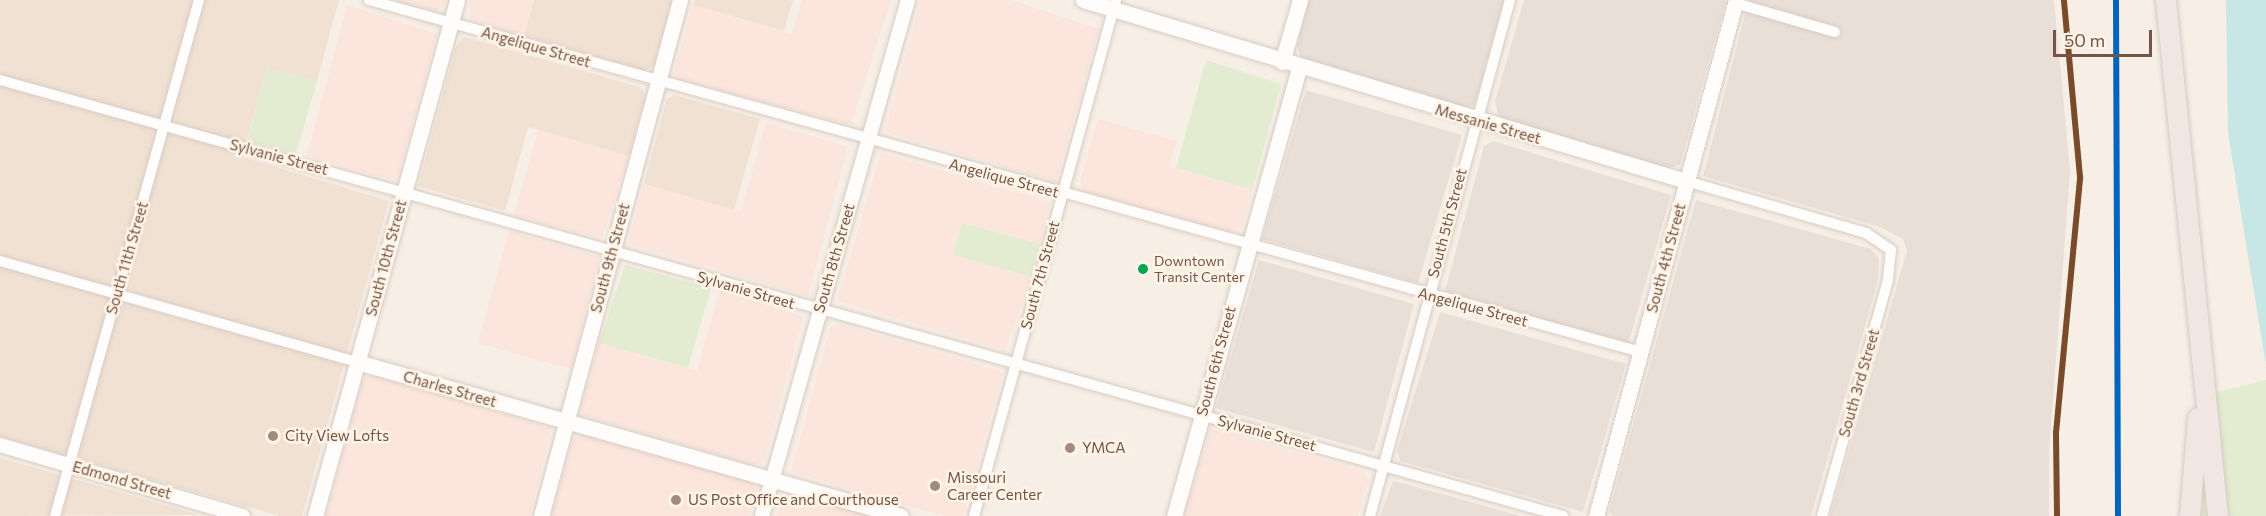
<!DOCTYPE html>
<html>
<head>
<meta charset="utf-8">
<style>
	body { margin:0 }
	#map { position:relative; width:2266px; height:516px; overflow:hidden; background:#f7efe6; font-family:Commissioner,sans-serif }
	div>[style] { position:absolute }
	.residential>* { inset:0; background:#f0e1d3 }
	.commercial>* { inset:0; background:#fbe5dc }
	.industrial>* { inset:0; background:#e9dfd7 }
	.green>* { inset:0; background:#e3ecd0 }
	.water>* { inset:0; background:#c8e6e6 }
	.roads { filter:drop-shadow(0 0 2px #d8ccc5) drop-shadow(0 0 2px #d8ccc5) }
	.minor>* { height:10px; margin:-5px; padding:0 5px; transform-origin:5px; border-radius:5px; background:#fefdfb }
	.tertiary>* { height:14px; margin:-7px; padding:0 7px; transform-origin:7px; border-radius:7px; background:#fefdfb }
	.secondary>* { height:15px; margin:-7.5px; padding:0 7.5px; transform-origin:7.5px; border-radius:7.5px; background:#fefdfb }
	.bridges { filter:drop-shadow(0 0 2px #d5cac4) drop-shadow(0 0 2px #d5cac4) }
	.motorway-bridge>* { height:20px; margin:-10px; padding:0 10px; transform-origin:10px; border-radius:10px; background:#f1e6e2 }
	.rail-1>* { height:6px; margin:-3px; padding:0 3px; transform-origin:3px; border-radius:3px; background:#7a4b2a }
	.rail-2>* { height:6px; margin:-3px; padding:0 3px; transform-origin:3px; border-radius:3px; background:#0065bd }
	.dots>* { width:16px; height:16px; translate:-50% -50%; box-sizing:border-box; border:3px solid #fff4e7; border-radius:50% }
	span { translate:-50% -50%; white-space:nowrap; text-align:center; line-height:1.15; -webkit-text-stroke:5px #fff4e7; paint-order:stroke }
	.bus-label { font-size:14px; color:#745447 }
	.left { translate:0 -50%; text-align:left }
	.street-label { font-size:15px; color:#745447 }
	.poi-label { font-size:15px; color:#745447 }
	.scale { position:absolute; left:2053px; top:30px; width:99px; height:27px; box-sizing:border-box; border:3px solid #745447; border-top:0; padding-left:8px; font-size:18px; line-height:21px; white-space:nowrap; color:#745447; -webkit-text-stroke:4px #fff4e7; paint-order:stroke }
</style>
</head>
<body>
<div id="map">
	<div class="residential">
		<i style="clip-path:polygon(0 0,339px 0,317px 81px,267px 68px,242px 157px,389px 201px,302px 516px,280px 516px,0 437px)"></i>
		<i style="clip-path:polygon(534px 0,673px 0,655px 66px,643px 70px,524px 36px)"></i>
		<i style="clip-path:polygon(695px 0,793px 0,784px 31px,693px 5px)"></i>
		<i style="clip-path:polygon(464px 37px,640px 87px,646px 95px,629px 156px,528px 127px,505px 211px,418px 186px,456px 46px)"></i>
		<i style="clip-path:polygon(674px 95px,760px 119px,734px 210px,644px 184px,667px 99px)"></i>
		<i style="clip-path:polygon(0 458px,200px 515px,0 516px)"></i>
	</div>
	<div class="commercial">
		<i style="clip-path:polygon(395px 0,447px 0,437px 12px)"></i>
		<i style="clip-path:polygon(470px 0,534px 0,524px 36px,470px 20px)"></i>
		<i style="clip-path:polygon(802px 0,891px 0,851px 125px,677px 79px,674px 73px,693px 5px,792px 34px)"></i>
		<i style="clip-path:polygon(921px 0,1011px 0,1099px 29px,1056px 182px,885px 132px)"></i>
		<i style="clip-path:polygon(347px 5px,437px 34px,399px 173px,391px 180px,307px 156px)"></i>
		<i style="clip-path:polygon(1098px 119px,1176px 141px,1169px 167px,1252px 190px,1242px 227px,1231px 232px,1083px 192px,1080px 181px)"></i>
		<i style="clip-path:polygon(766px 122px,848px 147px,808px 296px,628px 244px,644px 184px,741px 212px)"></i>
		<i style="clip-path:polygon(538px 130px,629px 156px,602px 238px,514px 216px)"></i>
		<i style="clip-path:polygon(881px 153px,1050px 202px,1040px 244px,962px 223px,953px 255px,1031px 277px,1006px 350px,837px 301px)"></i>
		<i style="clip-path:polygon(509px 231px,599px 257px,571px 369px,478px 343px)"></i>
		<i style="clip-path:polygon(720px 290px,803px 317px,764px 462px,753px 465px,584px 416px,581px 408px,599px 343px,697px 371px)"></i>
		<i style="clip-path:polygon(839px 324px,1003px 372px,963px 516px,945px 516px,791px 472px,830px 328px)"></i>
		<i style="clip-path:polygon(372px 375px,551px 428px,530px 516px,326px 516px,363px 380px)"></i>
		<i style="clip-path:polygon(1211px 429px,1363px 471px,1368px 481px,1358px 516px,1184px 516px)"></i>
		<i style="clip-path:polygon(582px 433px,749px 480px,756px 490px,749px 516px,551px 516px,573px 439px)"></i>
		<i style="clip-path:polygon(787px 492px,791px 492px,878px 516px,776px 516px)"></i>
	</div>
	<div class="industrial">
		<i style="clip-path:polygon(1309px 0,1504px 0,1475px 104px,1463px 109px,1301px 61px,1297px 45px)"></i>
		<i style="clip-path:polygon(1524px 0,1726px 0,1680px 165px,1666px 169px,1499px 119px,1495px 101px)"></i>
		<i style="clip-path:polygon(1749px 0,2054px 0,2070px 171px,2049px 452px,2049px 516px,1830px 516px,1907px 251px,1903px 239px,1880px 227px,1703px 176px)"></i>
		<i style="clip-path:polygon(1306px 90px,1462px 135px,1418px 283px,1262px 239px)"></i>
		<i style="clip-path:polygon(1493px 141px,1671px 195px,1628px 344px,1445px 291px,1484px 146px)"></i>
		<i style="clip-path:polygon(1696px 200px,1871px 249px,1879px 258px,1878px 280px,1811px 516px,1613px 516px,1609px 511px)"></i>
		<i style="clip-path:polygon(1259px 260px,1414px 304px,1374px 452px,1216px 408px)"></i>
		<i style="clip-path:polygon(1440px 312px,1626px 364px,1583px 512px,1400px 461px,1397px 451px)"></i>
		<i style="clip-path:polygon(1393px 481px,1398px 482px,1521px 516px,1380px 516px)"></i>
	</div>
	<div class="green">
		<i style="clip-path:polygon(1206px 60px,1281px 84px,1252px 190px,1176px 168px)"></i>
		<i style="clip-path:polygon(267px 68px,317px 81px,296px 154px,247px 141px)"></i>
		<i style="clip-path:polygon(962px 223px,1040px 244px,1031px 277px,953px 255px)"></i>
		<i style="clip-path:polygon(625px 265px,711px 288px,688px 368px,599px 343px)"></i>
		<i style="clip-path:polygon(2266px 380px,2266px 516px,2196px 516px,2214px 393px)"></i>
	</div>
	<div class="water">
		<i style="clip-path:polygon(2226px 0,2266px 0,2266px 366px,2228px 133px)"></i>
	</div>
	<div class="roads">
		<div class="minor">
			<i style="left:369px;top:0;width:1320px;rotate:15.47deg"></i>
			<i style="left:1735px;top:3px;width:104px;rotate:16.2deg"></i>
			<i style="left:0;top:80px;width:1623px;rotate:15.59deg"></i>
			<i style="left:1686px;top:181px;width:187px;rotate:16.1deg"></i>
			<i style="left:1866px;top:233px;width:30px;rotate:34deg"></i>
			<i style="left:1891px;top:250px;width:30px;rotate:96deg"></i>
			<i style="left:1888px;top:280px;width:245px;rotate:105.6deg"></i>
			<i style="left:0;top:261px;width:371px;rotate:15.8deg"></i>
			<i style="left:55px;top:516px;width:536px;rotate:-74.41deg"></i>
			<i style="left:974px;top:516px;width:535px;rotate:-74.61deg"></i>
			<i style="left:1370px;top:516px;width:535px;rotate:-74.82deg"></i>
		</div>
		<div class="tertiary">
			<i style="left:0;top:445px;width:253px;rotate:16.3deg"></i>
			<i style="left:762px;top:516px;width:536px;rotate:-74.2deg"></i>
		</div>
		<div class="secondary">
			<i style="left:1083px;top:0;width:630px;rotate:16.71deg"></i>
			<i style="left:1282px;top:62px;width:65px;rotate:-73.8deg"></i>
			<i style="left:357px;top:362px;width:565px;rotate:15.81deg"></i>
			<i style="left:315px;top:516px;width:535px;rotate:-74.61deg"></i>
			<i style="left:541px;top:516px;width:534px;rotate:-74.92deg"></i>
			<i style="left:1174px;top:516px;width:466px;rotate:-74.4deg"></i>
			<i style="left:1596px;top:516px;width:535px;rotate:-74.82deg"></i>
		</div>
	</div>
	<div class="bridges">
		<div class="motorway-bridge">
			<i style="left:2166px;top:0;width:519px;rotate:84.25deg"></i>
			<i style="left:2190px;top:516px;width:98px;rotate:-85.3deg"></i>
		</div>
	</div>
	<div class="rail-1">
		<i style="left:2057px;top:516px;width:83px;rotate:-90.7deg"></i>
		<i style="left:2056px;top:433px;width:257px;rotate:-84.6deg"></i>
		<i style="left:2080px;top:177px;width:178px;rotate:-95.2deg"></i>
	</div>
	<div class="rail-2">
		<i style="left:2116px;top:0;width:516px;rotate:89.78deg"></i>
	</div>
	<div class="dots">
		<i style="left:1143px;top:269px;background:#00a651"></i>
		<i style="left:273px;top:436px;background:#a28a7f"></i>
		<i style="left:1070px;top:448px;background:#a28a7f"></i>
		<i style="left:935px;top:486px;background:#a28a7f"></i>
		<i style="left:676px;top:500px;background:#a28a7f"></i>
	</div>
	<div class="bus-label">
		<span class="left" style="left:1154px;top:269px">Downtown<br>Transit Center</span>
	</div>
	<div class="street-label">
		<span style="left:536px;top:47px;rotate:16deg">Angelique Street</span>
		<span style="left:1488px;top:124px;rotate:16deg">Messanie Street</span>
		<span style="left:279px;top:157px;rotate:15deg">Sylvanie Street</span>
		<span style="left:1004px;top:178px;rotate:15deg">Angelique Street</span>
		<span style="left:1447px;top:223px;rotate:-75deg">South 5th Street</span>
		<span style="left:127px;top:258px;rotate:-74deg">South 11th Street</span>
		<span style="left:386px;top:258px;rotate:-75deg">South 10th Street</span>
		<span style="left:610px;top:258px;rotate:-75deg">South 9th Street</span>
		<span style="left:834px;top:258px;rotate:-74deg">South 8th Street</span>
		<span style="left:1666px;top:258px;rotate:-75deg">South 4th Street</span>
		<span style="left:1040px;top:275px;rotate:-75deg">South 7th Street</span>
		<span style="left:746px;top:290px;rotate:16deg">Sylvanie Street</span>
		<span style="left:1473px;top:307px;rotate:15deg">Angelique Street</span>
		<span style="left:1216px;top:361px;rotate:-75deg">South 6th Street</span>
		<span style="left:1859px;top:383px;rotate:-74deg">South 3rd Street</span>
		<span style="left:450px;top:389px;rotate:16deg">Charles Street</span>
		<span style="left:1267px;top:433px;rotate:15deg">Sylvanie Street</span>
		<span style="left:122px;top:480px;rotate:16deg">Edmond Street</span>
	</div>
	<div class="poi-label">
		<span class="left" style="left:285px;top:436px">City View Lofts</span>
		<span class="left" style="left:1082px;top:448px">YMCA</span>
		<span class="left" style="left:947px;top:486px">Missouri<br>Career Center</span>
		<span class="left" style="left:688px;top:500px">US Post Office and Courthouse</span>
	</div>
	<div class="scale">50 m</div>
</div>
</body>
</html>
